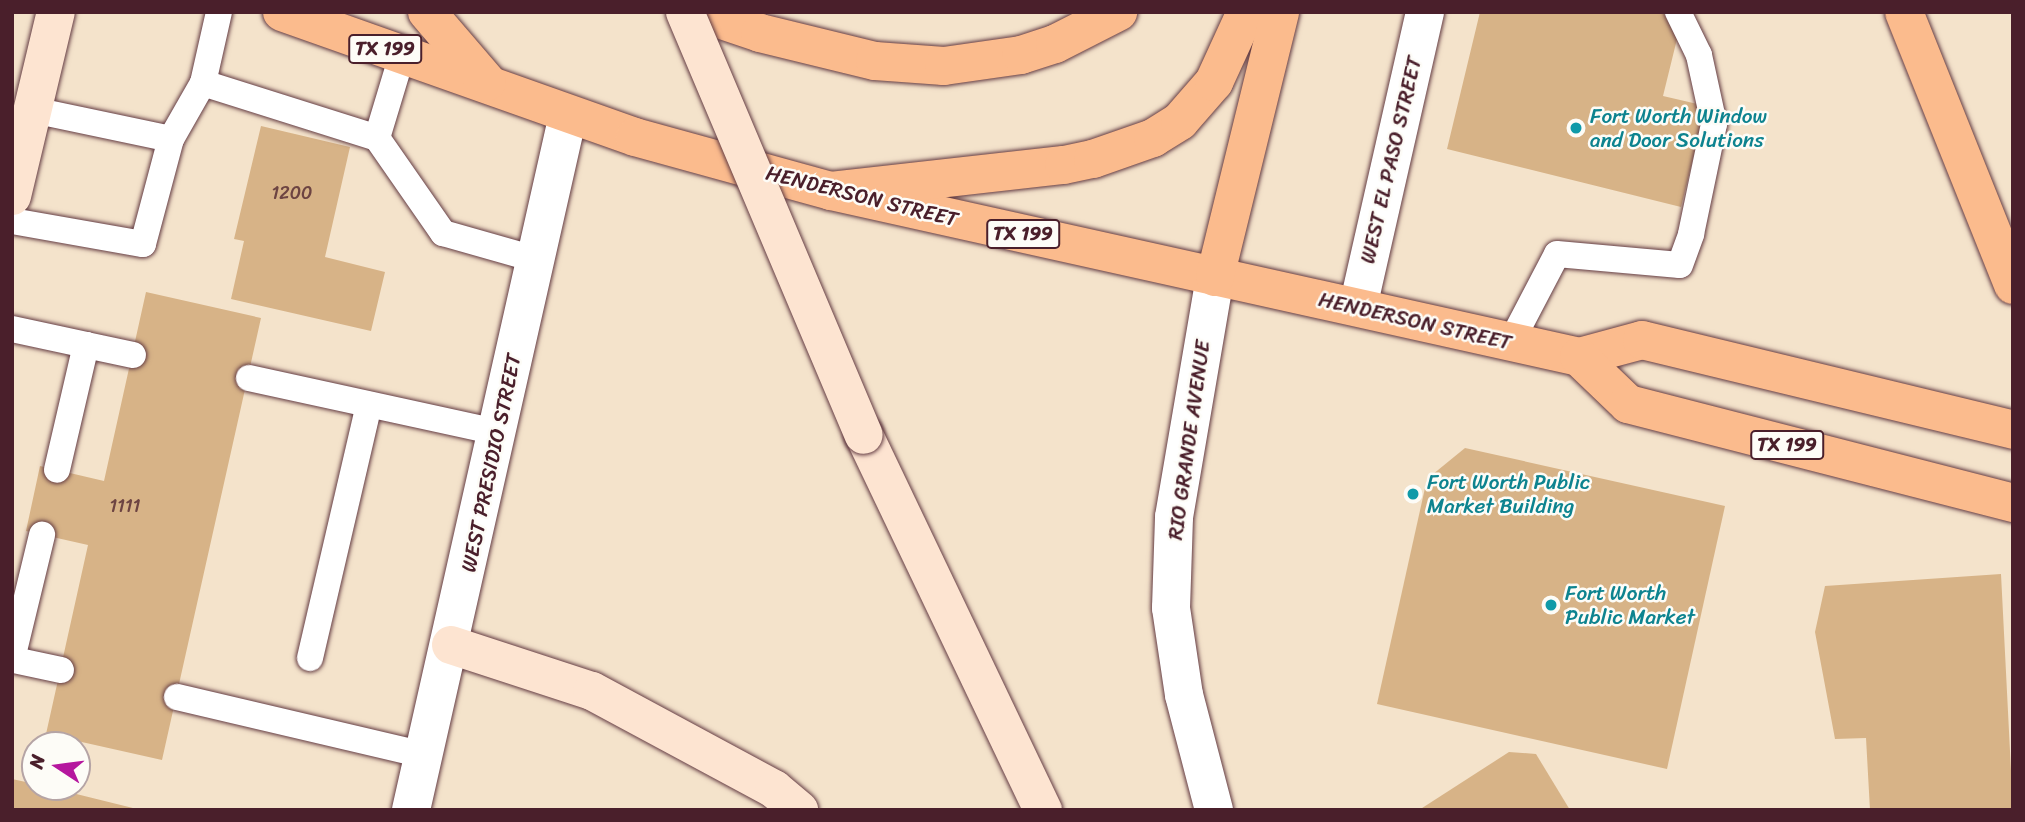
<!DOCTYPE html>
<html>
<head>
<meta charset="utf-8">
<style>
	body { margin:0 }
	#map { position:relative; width:2025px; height:822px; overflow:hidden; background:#f4e3cb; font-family:Sriracha,sans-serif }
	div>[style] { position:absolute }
	.building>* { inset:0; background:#d7b387 }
	.roads { filter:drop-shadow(0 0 2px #643c43) drop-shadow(0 0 2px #643c43) }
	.service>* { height:26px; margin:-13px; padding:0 13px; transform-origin:13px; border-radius:13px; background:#fff }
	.minor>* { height:38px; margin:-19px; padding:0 19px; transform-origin:19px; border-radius:19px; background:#fff }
	.tertiary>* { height:38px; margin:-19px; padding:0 19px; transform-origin:19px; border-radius:19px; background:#fff }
	.secondary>* { height:38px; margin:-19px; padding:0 19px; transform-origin:19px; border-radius:19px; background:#fde4d1 }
	.primary>* { height:38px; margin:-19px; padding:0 19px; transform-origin:19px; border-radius:19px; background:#fbbb8d }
	.motorway>* { height:38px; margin:-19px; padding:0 19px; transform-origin:19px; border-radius:19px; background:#fbbb8d }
	.bridges { filter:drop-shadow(0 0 2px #643c43) drop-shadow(0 0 2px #643c43) }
	.secondary-bridge>* { height:38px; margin:-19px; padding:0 19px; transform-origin:19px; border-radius:19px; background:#fde4d1 }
	.dots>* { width:19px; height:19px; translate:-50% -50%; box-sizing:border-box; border:4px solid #fdfcf7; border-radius:50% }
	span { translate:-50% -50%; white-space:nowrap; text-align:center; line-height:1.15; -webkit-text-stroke:5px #fdfcf7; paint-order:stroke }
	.number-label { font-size:18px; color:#6d4442 }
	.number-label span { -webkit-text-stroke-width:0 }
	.shield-label span { padding:2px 5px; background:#fdfcf7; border:2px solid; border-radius:5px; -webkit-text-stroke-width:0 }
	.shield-label { font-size:19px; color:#4a1f2b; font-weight:700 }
	.culture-label { font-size:21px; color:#0d838f }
	.left { translate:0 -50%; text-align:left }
	.street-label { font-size:21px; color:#4a1f2b }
	.frame { position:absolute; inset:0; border:14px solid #4a1f2b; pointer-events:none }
	.north { position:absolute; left:21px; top:731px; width:70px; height:70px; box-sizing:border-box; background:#fdfcf7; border:2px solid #b5a4a5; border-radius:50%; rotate:283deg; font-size:19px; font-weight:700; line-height:28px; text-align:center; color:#4a1f2b }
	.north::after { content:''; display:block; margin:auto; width:24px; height:32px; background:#b5179e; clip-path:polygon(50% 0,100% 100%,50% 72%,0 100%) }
</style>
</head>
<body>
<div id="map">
	<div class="building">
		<i style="clip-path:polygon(1480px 12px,1663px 12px,1677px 39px,1663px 96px,1706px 106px,1681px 207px,1447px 149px)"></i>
		<i style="clip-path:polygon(261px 126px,350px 147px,325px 257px,385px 272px,371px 331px,231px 299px,244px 241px,234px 239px)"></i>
		<i style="clip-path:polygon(146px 292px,261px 318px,162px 760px,46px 734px,88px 545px,26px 531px,40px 466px,104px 481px)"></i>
		<i style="clip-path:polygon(1465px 448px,1725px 506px,1667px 769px,1377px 704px,1427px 479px)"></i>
		<i style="clip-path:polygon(2001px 574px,2013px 810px,1870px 810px,1866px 738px,1835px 739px,1815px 632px,1825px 586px)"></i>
		<i style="clip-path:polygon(1509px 752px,1536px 754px,1570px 810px,1419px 810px)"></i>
		<i style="clip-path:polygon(12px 779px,35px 784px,35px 787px,48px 787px,141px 810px,12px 810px)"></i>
	</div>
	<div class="roads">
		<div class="service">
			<i style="left:219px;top:12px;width:73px;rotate:102.7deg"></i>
			<i style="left:203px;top:83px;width:182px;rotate:17.5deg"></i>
			<i style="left:377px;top:138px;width:116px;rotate:55.2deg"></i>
			<i style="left:443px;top:233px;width:96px;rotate:15.8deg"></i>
			<i style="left:33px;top:110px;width:141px;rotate:11.9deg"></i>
			<i style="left:171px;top:139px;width:64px;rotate:-60.3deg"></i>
			<i style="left:377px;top:138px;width:87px;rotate:-73.2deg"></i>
			<i style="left:12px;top:221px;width:133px;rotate:10deg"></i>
			<i style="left:143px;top:244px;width:109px;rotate:-75.1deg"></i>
			<i style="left:12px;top:329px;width:76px;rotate:12.2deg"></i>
			<i style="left:86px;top:345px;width:128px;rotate:103.1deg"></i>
			<i style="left:1511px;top:342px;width:99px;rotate:-62.4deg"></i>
			<i style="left:1557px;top:254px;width:123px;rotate:5.1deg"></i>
			<i style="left:1680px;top:265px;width:33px;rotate:-70deg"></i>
			<i style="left:1691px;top:234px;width:112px;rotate:-78.2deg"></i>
			<i style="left:1714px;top:124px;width:71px;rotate:-102.3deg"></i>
			<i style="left:1699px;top:55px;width:48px;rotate:-116deg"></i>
			<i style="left:86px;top:345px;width:48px;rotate:12deg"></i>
			<i style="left:249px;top:378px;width:254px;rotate:12.3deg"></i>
			<i style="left:310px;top:658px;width:260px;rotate:-76.9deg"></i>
			<i style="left:12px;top:659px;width:128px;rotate:-76.4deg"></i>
			<i style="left:14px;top:660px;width:48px;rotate:12deg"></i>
			<i style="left:177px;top:697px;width:254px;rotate:13.2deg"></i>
		</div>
		<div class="minor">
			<i style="left:1358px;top:307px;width:303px;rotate:-77.2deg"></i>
			<i style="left:411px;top:810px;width:713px;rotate:-77.27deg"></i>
		</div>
		<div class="tertiary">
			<i style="left:1214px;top:810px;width:119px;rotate:-104.6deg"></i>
			<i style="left:1184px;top:695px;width:88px;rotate:-98.5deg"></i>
			<i style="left:1171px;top:608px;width:91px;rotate:-88.1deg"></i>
			<i style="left:1174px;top:517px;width:243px;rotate:-80.3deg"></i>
		</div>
		<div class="secondary">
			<i style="left:12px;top:196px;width:189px;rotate:-76.6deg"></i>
			<i style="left:864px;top:435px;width:416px;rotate:64.5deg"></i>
			<i style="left:451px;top:645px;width:148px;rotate:18.1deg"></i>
			<i style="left:592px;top:691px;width:207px;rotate:28.3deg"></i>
			<i style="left:774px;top:789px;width:33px;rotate:40deg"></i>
		</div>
		<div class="primary">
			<i style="left:282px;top:12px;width:374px;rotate:19.5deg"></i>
			<i style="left:635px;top:137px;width:203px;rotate:15.4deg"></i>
			<i style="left:831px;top:191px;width:766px;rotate:12.51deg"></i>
			<i style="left:1579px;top:357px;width:65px;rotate:-15.1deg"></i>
			<i style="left:1642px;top:340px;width:382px;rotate:13.6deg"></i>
			<i style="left:427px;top:12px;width:92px;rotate:49.4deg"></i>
			<i style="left:1579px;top:357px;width:68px;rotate:43.8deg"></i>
			<i style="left:1628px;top:404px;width:398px;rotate:14.4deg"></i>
		</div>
		<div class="motorway">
			<i style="left:698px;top:12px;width:65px;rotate:18.7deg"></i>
			<i style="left:760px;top:33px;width:118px;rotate:13.7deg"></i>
			<i style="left:875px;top:61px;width:69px;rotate:4.1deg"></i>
			<i style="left:944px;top:66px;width:78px;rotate:-8.1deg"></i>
			<i style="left:1021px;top:55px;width:36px;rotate:-18deg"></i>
			<i style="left:1055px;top:44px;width:71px;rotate:-26.9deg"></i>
			<i style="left:1904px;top:12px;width:294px;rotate:68.2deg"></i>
			<i style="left:831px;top:191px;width:234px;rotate:-6.4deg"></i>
			<i style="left:1064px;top:165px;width:30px;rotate:-12deg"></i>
			<i style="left:1093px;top:159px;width:64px;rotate:-19.3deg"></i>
			<i style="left:1153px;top:138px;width:32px;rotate:-32deg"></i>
			<i style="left:1180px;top:121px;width:52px;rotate:-48.9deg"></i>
			<i style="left:1214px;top:82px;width:77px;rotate:-65.4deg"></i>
			<i style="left:1215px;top:277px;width:273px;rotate:-76.2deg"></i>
		</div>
	</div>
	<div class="bridges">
		<div class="secondary-bridge">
			<i style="left:685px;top:12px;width:459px;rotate:67.1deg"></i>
		</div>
	</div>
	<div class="dots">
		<i style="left:1576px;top:128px;background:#0f9aa8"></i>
		<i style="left:1413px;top:494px;background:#0f9aa8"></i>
		<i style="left:1551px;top:605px;background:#0f9aa8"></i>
	</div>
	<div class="number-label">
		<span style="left:292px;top:193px">1200</span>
		<span style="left:125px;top:506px">1111</span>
	</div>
	<div class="shield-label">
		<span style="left:385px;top:49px">TX 199</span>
		<span style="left:1023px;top:234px">TX 199</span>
		<span style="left:1787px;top:445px">TX 199</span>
	</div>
	<div class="culture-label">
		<span class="left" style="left:1590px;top:128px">Fort Worth Window<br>and Door Solutions</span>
		<span class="left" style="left:1427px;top:494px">Fort Worth Public<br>Market Building</span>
		<span class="left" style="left:1565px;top:605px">Fort Worth<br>Public Market</span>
	</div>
	<div class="street-label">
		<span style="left:1391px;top:160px;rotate:-77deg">WEST EL PASO STREET</span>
		<span style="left:862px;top:196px;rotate:14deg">HENDERSON STREET</span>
		<span style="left:1415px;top:321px;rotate:13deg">HENDERSON STREET</span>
		<span style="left:1189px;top:440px;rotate:-82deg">RIO GRANDE AVENUE</span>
		<span style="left:491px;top:463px;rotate:-78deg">WEST PRESIDIO STREET</span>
	</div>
	<div class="frame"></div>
	<div class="north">N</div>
</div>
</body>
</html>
